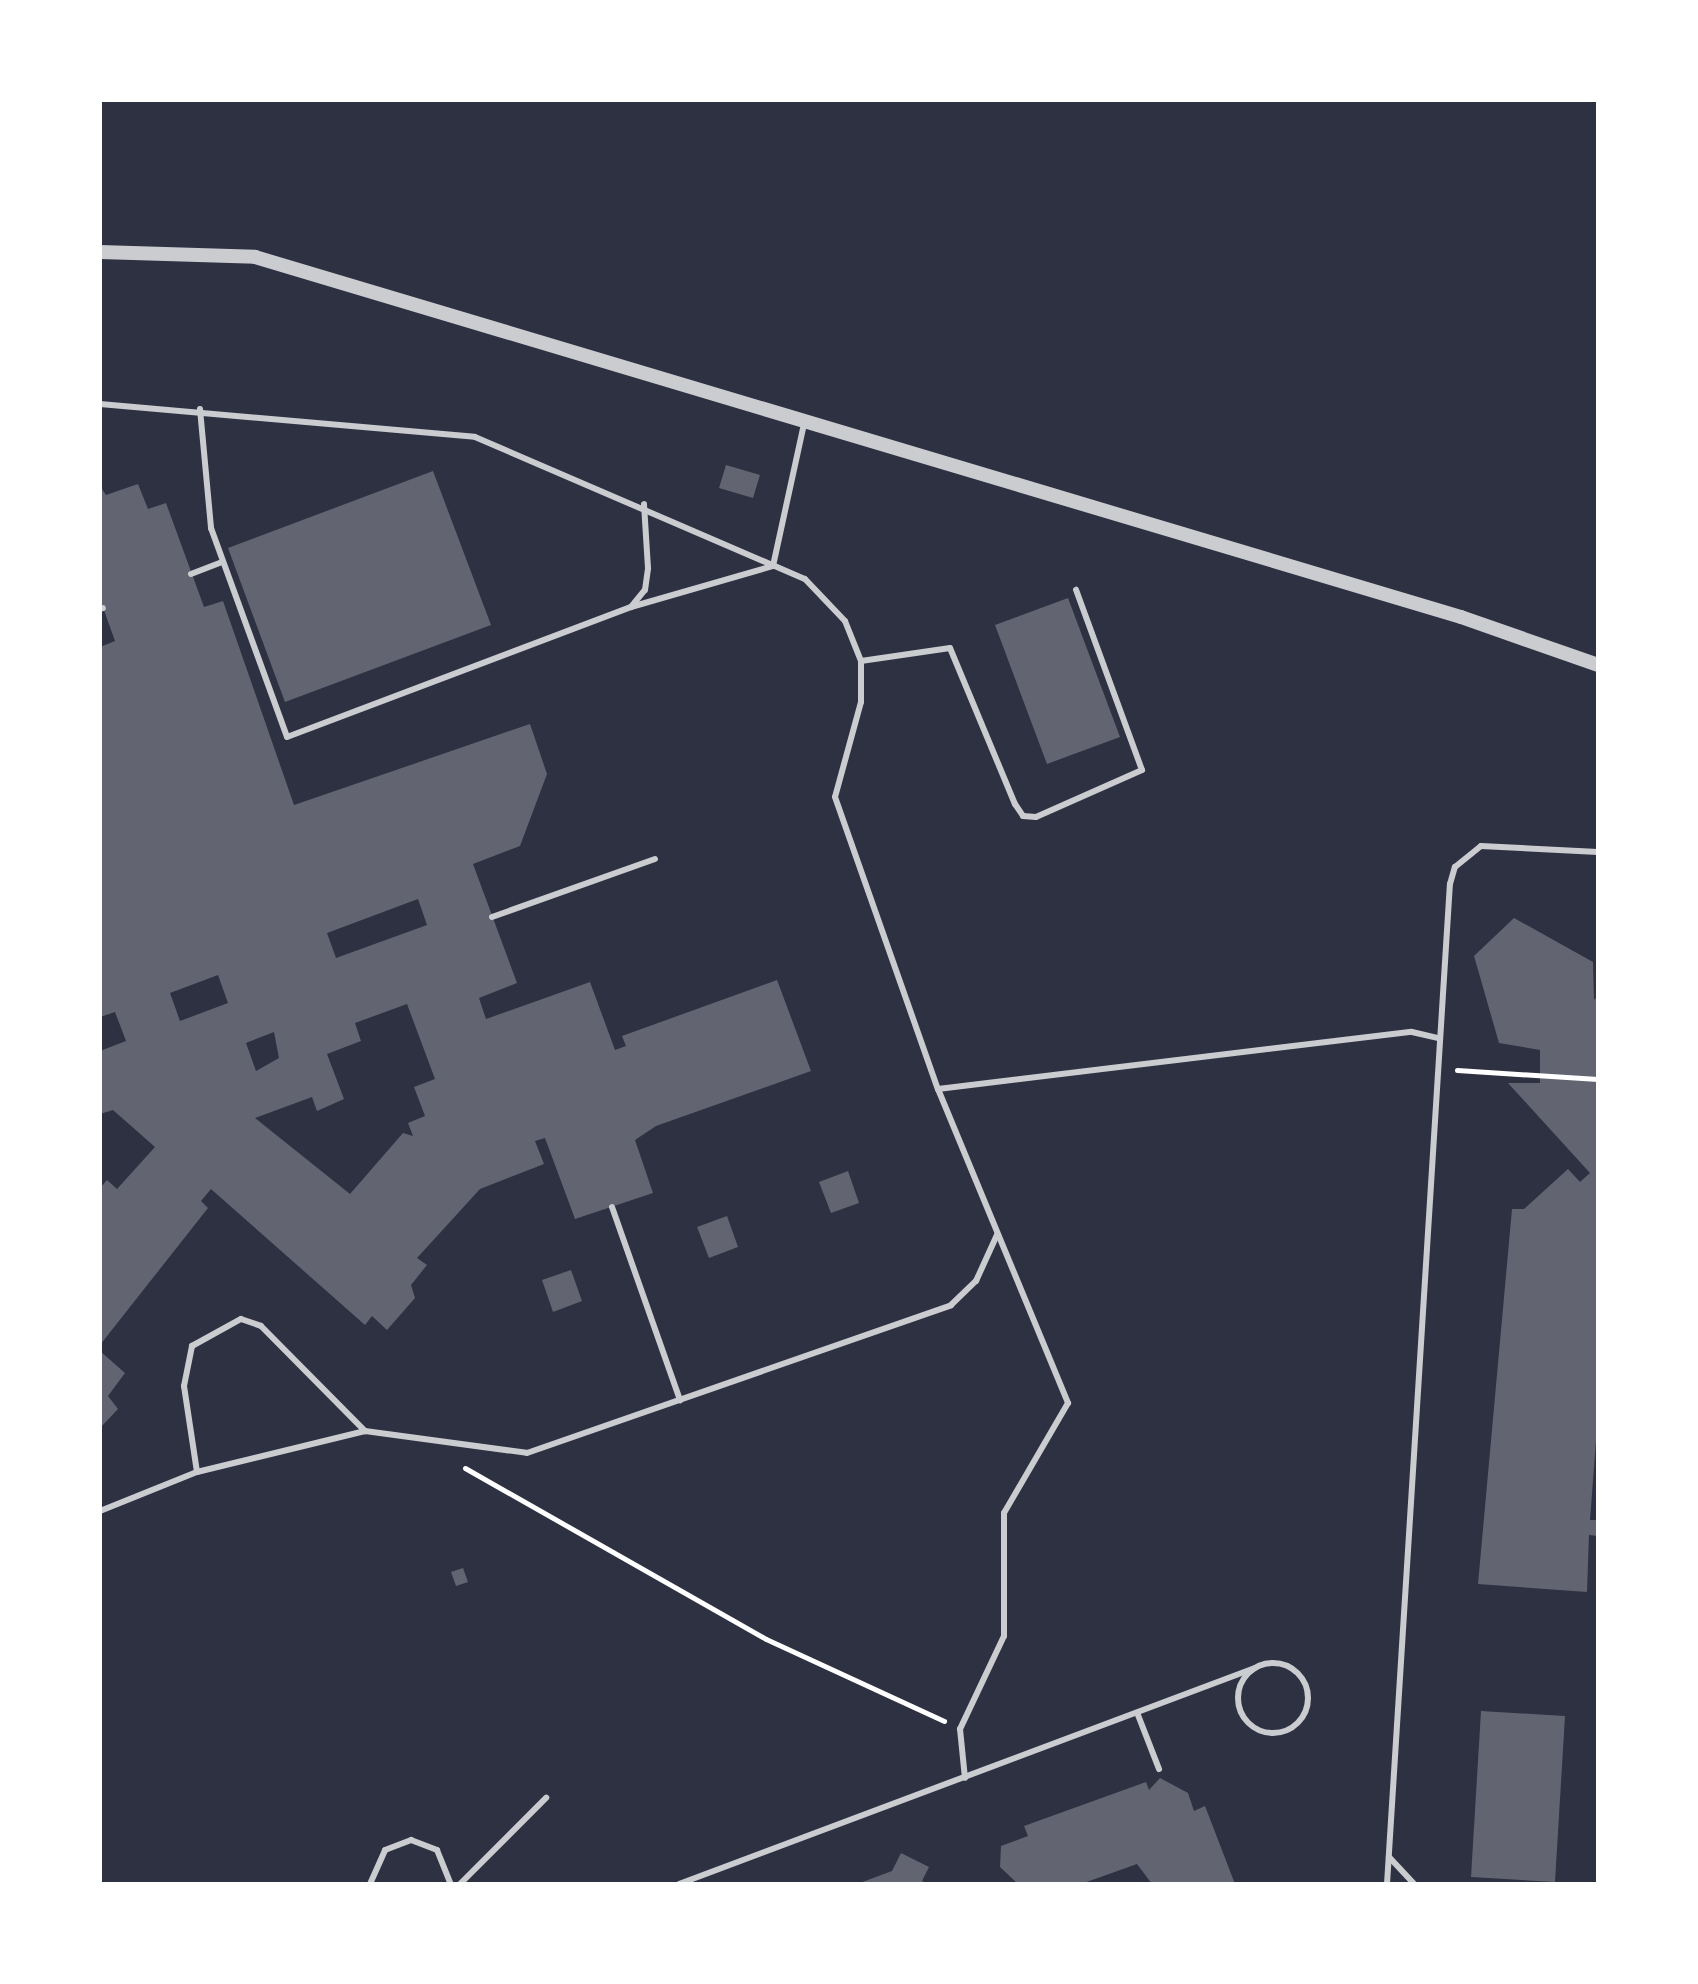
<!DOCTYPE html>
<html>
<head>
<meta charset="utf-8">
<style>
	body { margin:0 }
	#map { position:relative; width:1698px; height:1984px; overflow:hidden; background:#2d3142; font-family:Rubik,sans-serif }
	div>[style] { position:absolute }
	.building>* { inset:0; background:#626471 }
	.path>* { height:5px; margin:-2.5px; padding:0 2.5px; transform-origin:2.5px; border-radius:2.5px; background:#fff }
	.service>* { height:6px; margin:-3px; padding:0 3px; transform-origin:3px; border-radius:3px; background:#caccd0 }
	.service>.ring { margin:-3px; padding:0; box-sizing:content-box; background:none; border:6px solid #caccd0; border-radius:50% }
	.tertiary>* { height:14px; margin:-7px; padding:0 7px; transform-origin:7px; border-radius:7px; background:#caccd0 }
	span { translate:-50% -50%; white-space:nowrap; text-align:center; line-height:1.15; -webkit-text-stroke:6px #fff; paint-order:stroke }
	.frame { position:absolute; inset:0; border:102px solid #fff; pointer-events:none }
</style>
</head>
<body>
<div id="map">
	<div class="building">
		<i style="clip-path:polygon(726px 465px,760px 475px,753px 498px,719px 488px)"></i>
		<i style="clip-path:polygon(433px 471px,491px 625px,285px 702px,228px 548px)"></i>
		<i style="clip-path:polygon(evenodd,138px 484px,148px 509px,166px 503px,204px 607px,223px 601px,294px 805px,530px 724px,547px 774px,520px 846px,473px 864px,517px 983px,479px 998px,486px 1019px,590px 982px,615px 1050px,626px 1046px,622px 1036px,777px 980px,811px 1071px,656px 1126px,635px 1140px,653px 1193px,575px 1219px,545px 1138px,535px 1141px,544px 1164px,480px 1189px,417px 1258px,427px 1265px,411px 1285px,415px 1298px,387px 1330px,372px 1316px,365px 1325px,211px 1189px,201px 1201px,208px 1208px,100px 1345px,100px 1188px,107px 1180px,117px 1189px,155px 1147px,113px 1110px,100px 1114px,100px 1051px,126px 1041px,115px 1012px,100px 1017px,100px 647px,115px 641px,100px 599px,100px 486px,106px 495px,138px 484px,418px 899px,427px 925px,336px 958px,327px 933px,418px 899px,138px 484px,218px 975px,228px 1003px,180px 1021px,170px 993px,218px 975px,138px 484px,407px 1004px,435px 1079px,414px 1087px,425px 1116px,408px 1123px,413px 1136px,403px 1133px,350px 1194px,255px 1118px,312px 1097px,317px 1111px,344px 1099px,327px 1054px,361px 1041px,355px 1023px,407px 1004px,138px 484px,274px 1032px,279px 1058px,256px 1071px,246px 1043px,274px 1032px)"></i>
		<i style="clip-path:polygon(1068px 598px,1120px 737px,1047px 764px,995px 625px)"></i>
		<i style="clip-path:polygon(1514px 918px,1593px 962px,1594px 1000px,1598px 996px,1598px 1414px,1590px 1520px,1598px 1520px,1598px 1536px,1589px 1535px,1587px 1592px,1478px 1584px,1512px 1209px,1524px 1209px,1568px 1169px,1580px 1182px,1590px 1173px,1508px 1083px,1540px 1083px,1540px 1050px,1499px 1043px,1474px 956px)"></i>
		<i style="clip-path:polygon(848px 1171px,859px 1203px,831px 1213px,819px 1182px)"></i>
		<i style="clip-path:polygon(727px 1216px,738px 1247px,709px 1258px,697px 1227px)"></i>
		<i style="clip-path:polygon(571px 1270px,582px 1301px,553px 1312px,542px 1280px)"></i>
		<i style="clip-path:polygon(100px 1351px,125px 1373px,108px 1396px,118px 1409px,100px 1428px)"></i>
		<i style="clip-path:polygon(463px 1568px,468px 1582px,456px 1586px,451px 1572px)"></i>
		<i style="clip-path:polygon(1481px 1711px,1565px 1716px,1555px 1882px,1471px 1877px)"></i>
		<i style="clip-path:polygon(1160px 1778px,1188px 1793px,1194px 1811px,1205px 1806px,1235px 1884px,1152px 1884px,1137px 1864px,1081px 1884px,1018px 1884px,1000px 1867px,1001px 1846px,1028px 1836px,1024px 1826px,1146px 1782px,1149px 1790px)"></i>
		<i style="clip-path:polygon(901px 1853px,929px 1867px,922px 1881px,929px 1884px,857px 1884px,892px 1871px)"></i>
	</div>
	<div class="path">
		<i style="left:1457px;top:1070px;width:141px;rotate:3.7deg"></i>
		<i style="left:465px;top:1468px;width:346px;rotate:29.6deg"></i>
		<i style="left:766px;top:1639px;width:196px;rotate:24.7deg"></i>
	</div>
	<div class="service">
		<i style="left:100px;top:404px;width:376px;rotate:5deg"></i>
		<i style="left:475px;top:437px;width:359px;rotate:23.3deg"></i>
		<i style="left:805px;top:579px;width:58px;rotate:46.4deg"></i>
		<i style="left:845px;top:621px;width:43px;rotate:68.2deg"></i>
		<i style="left:861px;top:661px;width:41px;rotate:90deg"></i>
		<i style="left:861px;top:702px;width:98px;rotate:105.3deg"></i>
		<i style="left:835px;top:797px;width:310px;rotate:70.6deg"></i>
		<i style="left:938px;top:1089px;width:340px;rotate:67.5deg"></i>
		<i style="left:1068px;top:1403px;width:127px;rotate:120.2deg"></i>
		<i style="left:1004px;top:1513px;width:123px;rotate:90deg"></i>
		<i style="left:1004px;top:1636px;width:103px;rotate:115.3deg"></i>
		<i style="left:960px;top:1729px;width:49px;rotate:84.2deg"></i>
		<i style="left:200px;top:409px;width:120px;rotate:84.7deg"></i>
		<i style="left:211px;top:528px;width:222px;rotate:70deg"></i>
		<i style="left:287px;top:737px;width:368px;rotate:-20.7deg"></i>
		<i style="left:631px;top:607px;width:148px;rotate:-16.1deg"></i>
		<i style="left:773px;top:566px;width:145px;rotate:-77.7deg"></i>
		<i style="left:191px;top:574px;width:34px;rotate:-21deg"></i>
		<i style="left:631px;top:607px;width:22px;rotate:-51deg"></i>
		<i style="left:645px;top:590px;width:22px;rotate:-82deg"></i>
		<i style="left:648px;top:568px;width:64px;rotate:-93.6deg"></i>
		<i style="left:100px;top:609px;width:3px;rotate:-18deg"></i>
		<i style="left:861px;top:661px;width:90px;rotate:-8.3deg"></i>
		<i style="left:950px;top:648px;width:169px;rotate:67.4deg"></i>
		<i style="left:1015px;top:804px;width:14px;rotate:56deg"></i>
		<i style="left:1023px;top:816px;width:13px;rotate:4deg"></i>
		<i style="left:1036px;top:817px;width:116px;rotate:-23.9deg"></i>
		<i style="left:1142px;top:770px;width:192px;rotate:-110.1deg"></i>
		<i style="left:492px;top:917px;width:173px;rotate:-19.6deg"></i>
		<i style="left:938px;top:1089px;width:477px;rotate:-6.9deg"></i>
		<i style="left:1412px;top:1032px;width:26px;rotate:13deg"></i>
		<i style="left:612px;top:1207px;width:205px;rotate:70.6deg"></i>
		<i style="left:197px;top:1472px;width:87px;rotate:-98.6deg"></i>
		<i style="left:184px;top:1386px;width:41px;rotate:-78.7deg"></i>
		<i style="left:192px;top:1346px;width:56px;rotate:-28.9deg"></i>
		<i style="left:241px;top:1319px;width:21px;rotate:19deg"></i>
		<i style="left:261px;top:1326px;width:148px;rotate:45.3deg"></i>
		<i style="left:100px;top:1511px;width:105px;rotate:-21.9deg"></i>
		<i style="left:197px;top:1472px;width:173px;rotate:-13.7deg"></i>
		<i style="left:365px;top:1431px;width:163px;rotate:7.7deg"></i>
		<i style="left:527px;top:1453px;width:449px;rotate:-19.2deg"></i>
		<i style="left:951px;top:1305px;width:35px;rotate:-44deg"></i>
		<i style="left:976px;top:1281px;width:51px;rotate:-65.5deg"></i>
		<i class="ring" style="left:1238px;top:1663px;width:64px;height:64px"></i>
		<i style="left:1138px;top:1715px;width:58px;rotate:68.7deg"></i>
		<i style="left:1389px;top:1857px;width:37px;rotate:47deg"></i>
		<i style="left:370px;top:1884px;width:37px;rotate:-66deg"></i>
		<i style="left:385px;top:1850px;width:28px;rotate:-21deg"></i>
		<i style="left:411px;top:1840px;width:28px;rotate:21deg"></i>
		<i style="left:437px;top:1850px;width:37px;rotate:68deg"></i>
		<i style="left:460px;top:1884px;width:122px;rotate:-45deg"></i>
		<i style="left:679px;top:1884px;width:615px;rotate:-20.56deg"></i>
		<i style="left:1387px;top:1884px;width:1002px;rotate:-86.4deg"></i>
		<i style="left:1450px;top:884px;width:18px;rotate:-74deg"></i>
		<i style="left:1455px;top:867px;width:33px;rotate:-39deg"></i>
		<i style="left:1481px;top:846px;width:117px;rotate:2.9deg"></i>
	</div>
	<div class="tertiary">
		<i style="left:100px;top:252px;width:155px;rotate:1.8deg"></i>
		<i style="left:255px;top:257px;width:1259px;rotate:16.62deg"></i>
		<i style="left:1461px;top:617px;width:145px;rotate:19.3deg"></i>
	</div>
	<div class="frame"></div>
</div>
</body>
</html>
